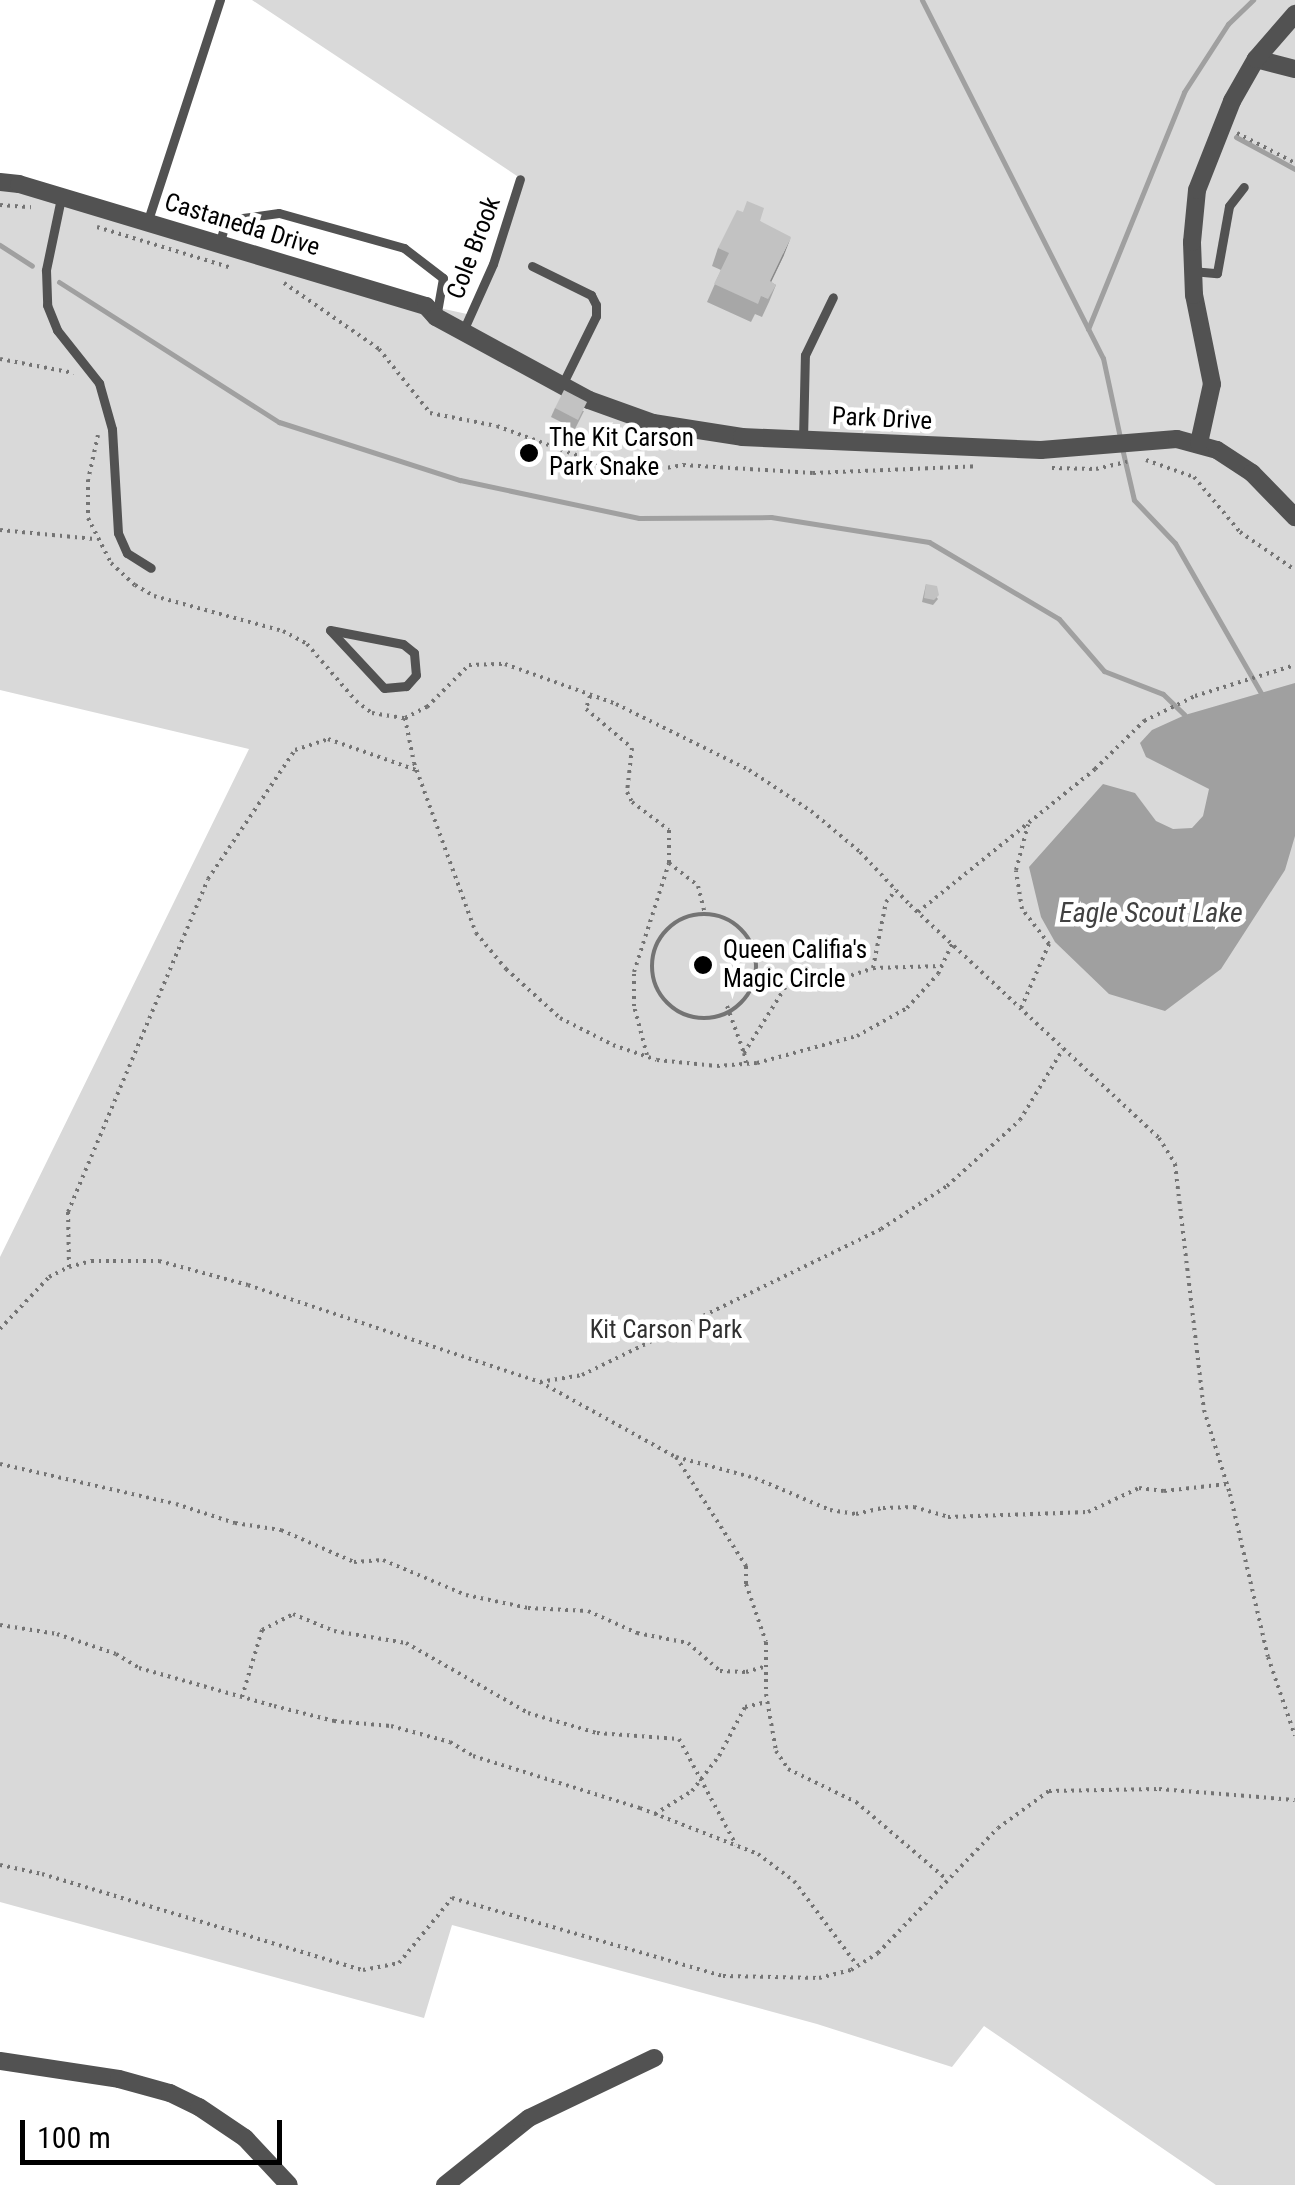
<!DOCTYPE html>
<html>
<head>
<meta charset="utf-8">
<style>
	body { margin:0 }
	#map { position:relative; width:1295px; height:2185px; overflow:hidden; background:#fff; font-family:"Roboto Condensed",sans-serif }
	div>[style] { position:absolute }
	.green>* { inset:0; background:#d9d9d9 }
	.water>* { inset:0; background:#a0a0a0 }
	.stream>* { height:5px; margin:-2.5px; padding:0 2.5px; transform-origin:2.5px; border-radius:2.5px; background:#a0a0a0 }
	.path>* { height:4px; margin-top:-2px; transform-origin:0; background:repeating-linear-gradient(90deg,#747474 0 2.5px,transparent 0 7.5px) }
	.path>.ring { margin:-2px; padding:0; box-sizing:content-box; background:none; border:4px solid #747474; border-radius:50% }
	.service>* { height:9px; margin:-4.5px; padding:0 4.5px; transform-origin:4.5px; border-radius:4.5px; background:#525252 }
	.minor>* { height:18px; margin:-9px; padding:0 9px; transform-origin:9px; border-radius:9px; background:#525252 }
	.wall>* { inset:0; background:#a7a7a7 }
	.shaded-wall>* { inset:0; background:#888 }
	.building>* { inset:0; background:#c2c2c2 }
	.dots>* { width:28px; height:28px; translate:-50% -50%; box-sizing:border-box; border:5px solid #fff; border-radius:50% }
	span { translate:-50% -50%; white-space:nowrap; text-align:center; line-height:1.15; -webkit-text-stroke:9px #fff; paint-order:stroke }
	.street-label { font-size:25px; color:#000 }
	.poi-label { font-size:25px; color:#000 }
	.left { translate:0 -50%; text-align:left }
	.park-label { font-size:25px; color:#303030 }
	.water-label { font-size:28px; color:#414141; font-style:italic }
	.scale { position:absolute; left:20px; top:2120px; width:262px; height:45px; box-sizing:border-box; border:5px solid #000; border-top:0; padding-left:12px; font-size:30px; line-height:35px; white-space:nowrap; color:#000; -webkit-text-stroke:8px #fff; paint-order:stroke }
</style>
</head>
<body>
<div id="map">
	<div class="green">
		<i style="clip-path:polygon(252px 0,1295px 0,1295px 2185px,1216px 2185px,984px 2026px,952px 2067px,817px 2024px,452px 1925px,424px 2018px,0 1902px,0 1257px,249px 749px,0 690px,0 180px,398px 299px,467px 314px,479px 301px,520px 178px)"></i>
	</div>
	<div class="water">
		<i style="clip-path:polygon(1295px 683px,1295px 836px,1285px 870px,1221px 969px,1165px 1011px,1109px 994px,1055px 942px,1041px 917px,1029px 867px,1103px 784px,1135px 793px,1156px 821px,1173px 829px,1192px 828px,1203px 816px,1209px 789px,1146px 757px,1140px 743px,1152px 730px,1185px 715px)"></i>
	</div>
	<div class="stream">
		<i style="left:922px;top:0;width:401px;rotate:63.2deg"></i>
		<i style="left:1103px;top:358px;width:81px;rotate:77.9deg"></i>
		<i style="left:1236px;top:137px;width:67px;rotate:28.5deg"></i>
		<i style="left:0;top:245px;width:38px;rotate:33deg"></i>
		<i style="left:59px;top:282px;width:261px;rotate:32.5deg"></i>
		<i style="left:279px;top:422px;width:190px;rotate:17.8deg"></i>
		<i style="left:460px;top:480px;width:183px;rotate:12deg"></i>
		<i style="left:639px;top:518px;width:132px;rotate:-0.4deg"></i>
		<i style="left:771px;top:517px;width:160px;rotate:9deg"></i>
		<i style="left:929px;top:542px;width:151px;rotate:30.6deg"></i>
		<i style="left:1059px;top:619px;width:69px;rotate:49.1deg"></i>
		<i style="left:1104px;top:671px;width:63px;rotate:21.3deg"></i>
		<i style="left:1163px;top:694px;width:30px;rotate:44deg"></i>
		<i style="left:1088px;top:329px;width:256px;rotate:-67.9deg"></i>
		<i style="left:1184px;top:92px;width:81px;rotate:-57.1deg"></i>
		<i style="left:1228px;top:24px;width:35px;rotate:-44deg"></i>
		<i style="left:1122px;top:448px;width:53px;rotate:77deg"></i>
		<i style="left:1134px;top:500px;width:59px;rotate:46.4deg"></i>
		<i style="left:1175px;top:543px;width:175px;rotate:60.2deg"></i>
	</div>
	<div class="path">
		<i style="left:1237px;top:133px;width:65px;rotate:27.3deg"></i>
		<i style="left:0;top:205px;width:31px;rotate:4deg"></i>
		<i style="left:97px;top:227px;width:141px;rotate:16.9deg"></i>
		<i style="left:284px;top:283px;width:116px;rotate:34.8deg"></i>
		<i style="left:379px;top:349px;width:82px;rotate:51.4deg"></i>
		<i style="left:430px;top:413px;width:68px;rotate:11deg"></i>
		<i style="left:497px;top:426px;width:131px;rotate:20.1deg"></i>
		<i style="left:620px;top:471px;width:11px;rotate:15deg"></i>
		<i style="left:631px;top:474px;width:53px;rotate:-9.8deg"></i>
		<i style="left:683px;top:465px;width:130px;rotate:3.5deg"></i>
		<i style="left:813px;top:473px;width:164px;rotate:-2.4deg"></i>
		<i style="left:0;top:359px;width:75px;rotate:10.7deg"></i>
		<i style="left:98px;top:435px;width:46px;rotate:102.5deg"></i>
		<i style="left:88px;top:480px;width:38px;rotate:90deg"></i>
		<i style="left:88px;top:518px;width:51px;rotate:62.9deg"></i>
		<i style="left:111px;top:563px;width:33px;rotate:43deg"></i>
		<i style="left:135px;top:585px;width:22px;rotate:30deg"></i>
		<i style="left:154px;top:596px;width:134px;rotate:15.2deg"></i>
		<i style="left:283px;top:631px;width:27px;rotate:28deg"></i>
		<i style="left:307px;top:644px;width:75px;rotate:49.3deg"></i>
		<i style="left:356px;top:701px;width:20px;rotate:37deg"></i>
		<i style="left:372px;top:713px;width:33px;rotate:9deg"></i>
		<i style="left:405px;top:718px;width:25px;rotate:-27deg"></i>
		<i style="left:427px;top:707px;width:59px;rotate:-45deg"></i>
		<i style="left:469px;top:665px;width:36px;rotate:-2deg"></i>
		<i style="left:505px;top:664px;width:118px;rotate:19.8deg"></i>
		<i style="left:616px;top:704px;width:148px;rotate:26.4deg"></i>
		<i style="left:749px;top:770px;width:74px;rotate:33.5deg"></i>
		<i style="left:811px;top:811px;width:64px;rotate:39.9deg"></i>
		<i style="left:860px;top:852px;width:73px;rotate:46.7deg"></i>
		<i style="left:910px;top:905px;width:341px;rotate:43.1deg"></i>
		<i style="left:1159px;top:1138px;width:31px;rotate:58deg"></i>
		<i style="left:1175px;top:1164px;width:248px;rotate:83.3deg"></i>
		<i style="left:1204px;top:1410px;width:88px;rotate:72.8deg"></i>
		<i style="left:1230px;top:1494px;width:167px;rotate:76.9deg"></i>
		<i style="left:1268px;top:1657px;width:83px;rotate:71.1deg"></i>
		<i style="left:1146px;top:460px;width:51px;rotate:19.5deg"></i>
		<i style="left:1194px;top:477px;width:72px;rotate:50.1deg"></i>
		<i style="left:1240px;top:532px;width:67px;rotate:34.6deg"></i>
		<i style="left:1052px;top:468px;width:44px;rotate:1.3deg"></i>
		<i style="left:1096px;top:469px;width:32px;rotate:-13deg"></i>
		<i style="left:0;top:530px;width:95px;rotate:5.4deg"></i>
		<i style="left:590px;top:696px;width:14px;rotate:107deg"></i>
		<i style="left:586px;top:709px;width:60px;rotate:40.3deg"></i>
		<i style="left:632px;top:748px;width:44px;rotate:96.5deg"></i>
		<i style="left:627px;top:792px;width:11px;rotate:63deg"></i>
		<i style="left:632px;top:802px;width:46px;rotate:37.1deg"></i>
		<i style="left:669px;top:830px;width:33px;rotate:90deg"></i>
		<i style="left:669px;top:863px;width:37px;rotate:38deg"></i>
		<i style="left:698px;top:886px;width:30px;rotate:76deg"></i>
		<i style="left:405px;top:718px;width:46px;rotate:78.7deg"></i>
		<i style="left:414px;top:763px;width:181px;rotate:70deg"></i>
		<i style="left:476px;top:933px;width:47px;rotate:50.2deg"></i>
		<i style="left:506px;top:969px;width:73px;rotate:42.2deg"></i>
		<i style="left:560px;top:1018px;width:59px;rotate:27deg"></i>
		<i style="left:613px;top:1045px;width:46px;rotate:18.8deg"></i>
		<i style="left:657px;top:1060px;width:60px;rotate:5.7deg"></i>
		<i style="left:717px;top:1066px;width:40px;rotate:-4.3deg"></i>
		<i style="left:757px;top:1063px;width:104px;rotate:-15.1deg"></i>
		<i style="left:857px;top:1036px;width:57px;rotate:-29.2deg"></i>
		<i style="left:907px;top:1008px;width:46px;rotate:-47.6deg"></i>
		<i style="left:938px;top:974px;width:33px;rotate:-65deg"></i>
		<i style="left:918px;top:912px;width:228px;rotate:-38.9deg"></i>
		<i style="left:1095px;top:769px;width:69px;rotate:-44.4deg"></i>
		<i style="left:1144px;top:721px;width:57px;rotate:-26.1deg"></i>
		<i style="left:1195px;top:696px;width:105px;rotate:-17.2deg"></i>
		<i class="ring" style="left:652px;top:914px;width:100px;height:100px"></i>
		<i style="left:873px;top:968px;width:67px;rotate:-78.9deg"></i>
		<i style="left:886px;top:902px;width:16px;rotate:-50deg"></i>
		<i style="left:727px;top:1006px;width:50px;rotate:70.1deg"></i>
		<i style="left:1021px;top:1008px;width:70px;rotate:-66.4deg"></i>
		<i style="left:1049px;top:944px;width:44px;rotate:-127.6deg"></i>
		<i style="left:1022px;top:909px;width:39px;rotate:-99deg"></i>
		<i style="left:1016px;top:870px;width:47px;rotate:-75.1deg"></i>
		<i style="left:647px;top:1055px;width:51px;rotate:-104.9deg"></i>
		<i style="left:634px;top:1006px;width:34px;rotate:-90deg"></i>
		<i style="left:634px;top:972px;width:114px;rotate:-72.2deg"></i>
		<i style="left:746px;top:1063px;width:10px;rotate:-101deg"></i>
		<i style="left:744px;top:1053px;width:89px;rotate:-57.9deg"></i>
		<i style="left:791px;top:978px;width:20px;rotate:-18deg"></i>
		<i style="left:810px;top:972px;width:28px;rotate:17deg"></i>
		<i style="left:837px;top:980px;width:38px;rotate:-18deg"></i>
		<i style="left:873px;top:968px;width:69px;rotate:-1.7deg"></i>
		<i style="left:69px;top:1267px;width:55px;rotate:-91deg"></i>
		<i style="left:68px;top:1212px;width:361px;rotate:-67.2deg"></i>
		<i style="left:208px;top:879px;width:156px;rotate:-56deg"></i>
		<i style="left:295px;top:750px;width:35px;rotate:-18deg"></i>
		<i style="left:328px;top:739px;width:93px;rotate:19.4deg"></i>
		<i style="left:0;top:1329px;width:71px;rotate:-46.7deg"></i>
		<i style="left:49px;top:1277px;width:22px;rotate:-27deg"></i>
		<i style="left:69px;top:1267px;width:23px;rotate:-15deg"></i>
		<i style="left:91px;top:1261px;width:68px"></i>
		<i style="left:159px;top:1261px;width:92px;rotate:15.1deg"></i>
		<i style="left:248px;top:1285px;width:308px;rotate:18.4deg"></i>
		<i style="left:540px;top:1382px;width:43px;rotate:-9.5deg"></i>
		<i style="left:582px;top:1375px;width:333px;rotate:-26deg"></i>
		<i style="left:881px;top:1229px;width:79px;rotate:-33.1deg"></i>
		<i style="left:947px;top:1186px;width:98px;rotate:-42.1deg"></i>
		<i style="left:1020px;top:1120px;width:83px;rotate:-58.8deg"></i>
		<i style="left:540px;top:1382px;width:155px;rotate:28.9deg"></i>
		<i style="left:676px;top:1457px;width:130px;rotate:57.3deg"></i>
		<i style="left:746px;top:1566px;width:18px;rotate:90deg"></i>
		<i style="left:746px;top:1584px;width:61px;rotate:71deg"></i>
		<i style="left:766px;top:1642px;width:52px;rotate:90deg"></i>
		<i style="left:766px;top:1694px;width:58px;rotate:80deg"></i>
		<i style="left:776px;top:1751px;width:22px;rotate:56deg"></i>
		<i style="left:788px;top:1769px;width:76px;rotate:25.9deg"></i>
		<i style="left:856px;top:1802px;width:118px;rotate:40.5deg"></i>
		<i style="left:676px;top:1457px;width:82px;rotate:14.9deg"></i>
		<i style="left:755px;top:1478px;width:82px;rotate:23.1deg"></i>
		<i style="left:830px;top:1510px;width:26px;rotate:9deg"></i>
		<i style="left:856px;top:1514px;width:28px;rotate:-13deg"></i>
		<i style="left:883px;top:1508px;width:31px;rotate:-2deg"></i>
		<i style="left:914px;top:1507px;width:35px;rotate:16deg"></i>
		<i style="left:948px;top:1517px;width:140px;rotate:-2deg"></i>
		<i style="left:1088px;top:1512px;width:56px;rotate:-25.2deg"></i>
		<i style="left:1139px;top:1488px;width:25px;rotate:7deg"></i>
		<i style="left:1164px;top:1491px;width:63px;rotate:-6.3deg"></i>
		<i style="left:0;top:1464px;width:180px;rotate:12.8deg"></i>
		<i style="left:176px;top:1504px;width:62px;rotate:17.9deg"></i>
		<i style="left:235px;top:1523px;width:47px;rotate:8.7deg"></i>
		<i style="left:281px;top:1530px;width:80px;rotate:23.7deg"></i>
		<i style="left:354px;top:1562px;width:29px;rotate:-4deg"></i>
		<i style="left:383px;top:1560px;width:90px;rotate:22.9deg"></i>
		<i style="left:466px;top:1595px;width:63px;rotate:11.8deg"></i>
		<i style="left:528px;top:1608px;width:60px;rotate:2.9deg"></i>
		<i style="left:588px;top:1611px;width:54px;rotate:24.2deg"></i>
		<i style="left:637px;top:1633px;width:52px;rotate:11.1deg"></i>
		<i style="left:688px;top:1643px;width:43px;rotate:41.2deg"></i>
		<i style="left:720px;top:1671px;width:26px;rotate:2deg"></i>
		<i style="left:746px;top:1672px;width:22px;rotate:-16deg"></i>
		<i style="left:0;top:1625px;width:58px;rotate:9deg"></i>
		<i style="left:57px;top:1634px;width:62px;rotate:18.7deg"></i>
		<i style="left:116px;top:1654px;width:27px;rotate:31deg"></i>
		<i style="left:139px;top:1668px;width:140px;rotate:15.7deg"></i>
		<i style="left:274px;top:1706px;width:62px;rotate:14deg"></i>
		<i style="left:334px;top:1721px;width:57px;rotate:5deg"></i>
		<i style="left:391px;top:1726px;width:61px;rotate:15.2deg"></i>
		<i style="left:450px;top:1742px;width:27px;rotate:31deg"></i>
		<i style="left:473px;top:1756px;width:175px;rotate:17.3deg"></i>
		<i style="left:640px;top:1808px;width:127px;rotate:21.3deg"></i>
		<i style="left:758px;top:1854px;width:45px;rotate:36.9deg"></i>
		<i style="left:794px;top:1881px;width:104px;rotate:53.2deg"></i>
		<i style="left:242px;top:1697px;width:70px;rotate:-73.4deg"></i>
		<i style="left:262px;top:1630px;width:35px;rotate:-27deg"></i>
		<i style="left:293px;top:1614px;width:44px;rotate:22.5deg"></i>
		<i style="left:334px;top:1631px;width:73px;rotate:9.5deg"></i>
		<i style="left:406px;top:1643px;width:141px;rotate:29.8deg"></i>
		<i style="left:528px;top:1713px;width:72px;rotate:16.2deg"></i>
		<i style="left:597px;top:1733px;width:82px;rotate:4.2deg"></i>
		<i style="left:679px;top:1739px;width:120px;rotate:61.7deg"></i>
		<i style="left:655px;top:1814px;width:44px;rotate:-31.9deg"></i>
		<i style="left:692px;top:1791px;width:44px;rotate:-52.4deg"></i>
		<i style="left:719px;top:1756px;width:55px;rotate:-62deg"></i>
		<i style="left:745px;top:1707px;width:23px;rotate:-13deg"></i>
		<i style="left:0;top:1865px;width:43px;rotate:12.1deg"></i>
		<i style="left:42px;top:1874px;width:335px;rotate:16.7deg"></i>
		<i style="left:363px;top:1970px;width:37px;rotate:-11deg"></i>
		<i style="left:399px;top:1963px;width:84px;rotate:-50.8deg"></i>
		<i style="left:452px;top:1898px;width:282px;rotate:16.1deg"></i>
		<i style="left:723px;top:1976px;width:96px;rotate:1.2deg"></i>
		<i style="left:819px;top:1978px;width:33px;rotate:-14deg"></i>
		<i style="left:851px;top:1970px;width:32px;rotate:-32deg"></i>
		<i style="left:878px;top:1953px;width:173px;rotate:-46.2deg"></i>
		<i style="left:998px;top:1828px;width:63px;rotate:-36deg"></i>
		<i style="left:1049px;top:1791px;width:110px;rotate:-1deg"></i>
		<i style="left:1159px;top:1789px;width:136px;rotate:4.6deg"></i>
	</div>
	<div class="service">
		<i style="left:61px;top:198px;width:74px;rotate:101.8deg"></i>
		<i style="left:46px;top:270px;width:35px;rotate:88deg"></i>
		<i style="left:47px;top:305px;width:27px;rotate:68deg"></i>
		<i style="left:57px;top:330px;width:68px;rotate:51.6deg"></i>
		<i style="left:99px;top:383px;width:48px;rotate:74.2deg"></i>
		<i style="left:112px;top:429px;width:104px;rotate:86.7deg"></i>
		<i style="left:118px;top:533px;width:22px;rotate:66deg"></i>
		<i style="left:127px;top:553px;width:28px;rotate:32deg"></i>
		<i style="left:147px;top:223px;width:235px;rotate:-71.9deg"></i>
		<i style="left:219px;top:245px;width:18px;rotate:-74deg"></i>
		<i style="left:224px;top:228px;width:14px;rotate:-39deg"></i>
		<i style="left:235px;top:219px;width:44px;rotate:-7.8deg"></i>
		<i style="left:279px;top:213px;width:130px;rotate:15.6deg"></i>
		<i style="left:404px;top:248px;width:49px;rotate:37.6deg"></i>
		<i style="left:443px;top:278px;width:40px;rotate:100deg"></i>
		<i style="left:532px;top:266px;width:66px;rotate:26.2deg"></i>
		<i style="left:591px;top:295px;width:11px;rotate:63deg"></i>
		<i style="left:596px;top:305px;width:11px;rotate:90deg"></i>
		<i style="left:596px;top:316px;width:77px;rotate:116.2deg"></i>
		<i style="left:1192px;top:271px;width:25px;rotate:5deg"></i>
		<i style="left:1217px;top:273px;width:68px;rotate:-79.8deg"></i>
		<i style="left:1229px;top:206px;width:24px;rotate:-52deg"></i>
		<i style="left:463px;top:331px;width:73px;rotate:-65.9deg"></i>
		<i style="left:493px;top:264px;width:89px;rotate:-72.4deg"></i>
		<i style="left:803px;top:440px;width:85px;rotate:-88.7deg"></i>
		<i style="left:805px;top:355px;width:64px;rotate:-64.2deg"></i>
		<i style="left:330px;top:630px;width:74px;rotate:10.9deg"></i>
		<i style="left:403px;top:644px;width:14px;rotate:39deg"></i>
		<i style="left:414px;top:653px;width:22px;rotate:85deg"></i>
		<i style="left:416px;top:675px;width:15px;rotate:132deg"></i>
		<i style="left:406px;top:686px;width:22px;rotate:175deg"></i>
		<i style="left:384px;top:688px;width:79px;rotate:-133deg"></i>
	</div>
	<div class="minor">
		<i style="left:1256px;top:59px;width:40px;rotate:14.4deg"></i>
		<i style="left:0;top:182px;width:19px;rotate:6deg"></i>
		<i style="left:19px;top:184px;width:425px;rotate:16.7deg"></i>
		<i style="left:426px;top:306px;width:15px;rotate:48deg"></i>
		<i style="left:436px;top:317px;width:174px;rotate:28.5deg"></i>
		<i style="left:589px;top:400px;width:68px;rotate:19.8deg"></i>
		<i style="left:653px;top:423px;width:90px;rotate:8.9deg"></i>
		<i style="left:742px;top:437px;width:299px;rotate:2.5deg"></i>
		<i style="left:1041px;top:450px;width:136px;rotate:-4.6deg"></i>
		<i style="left:1177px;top:439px;width:41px;rotate:15.4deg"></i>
		<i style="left:1217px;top:450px;width:42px;rotate:33.3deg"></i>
		<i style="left:1252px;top:473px;width:62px;rotate:45.7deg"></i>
		<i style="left:1199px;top:443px;width:60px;rotate:-77.6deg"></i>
		<i style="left:1212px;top:384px;width:91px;rotate:-101.4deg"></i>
		<i style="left:1194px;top:295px;width:53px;rotate:-92.2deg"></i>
		<i style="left:1192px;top:242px;width:52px;rotate:-84.5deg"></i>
		<i style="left:1197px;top:190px;width:96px;rotate:-68.5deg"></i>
		<i style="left:1232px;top:101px;width:48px;rotate:-60.3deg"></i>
		<i style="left:1256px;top:59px;width:60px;rotate:-49.1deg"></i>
		<i style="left:0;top:2061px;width:120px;rotate:8.6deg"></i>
		<i style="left:119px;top:2079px;width:53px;rotate:15.4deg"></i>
		<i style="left:170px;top:2093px;width:32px;rotate:26deg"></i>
		<i style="left:199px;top:2107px;width:55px;rotate:34deg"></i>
		<i style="left:245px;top:2138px;width:64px;rotate:46.9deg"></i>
		<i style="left:445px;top:2185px;width:107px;rotate:-38.6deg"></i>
		<i style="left:529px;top:2118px;width:139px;rotate:-25.6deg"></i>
	</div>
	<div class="wall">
		<i style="clip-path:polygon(760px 221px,784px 255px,771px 282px,776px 285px,769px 302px,762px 317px,755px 314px,751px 322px,707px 302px,721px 270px,712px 266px,718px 248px)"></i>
		<i style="clip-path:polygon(555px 408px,584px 411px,575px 429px,551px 417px)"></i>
		<i style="clip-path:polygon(926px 584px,938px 599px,933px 605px,922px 602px)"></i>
	</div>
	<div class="shaded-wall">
		<i style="clip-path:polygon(791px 237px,784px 255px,763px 299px,770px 281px)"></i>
	</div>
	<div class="building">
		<i style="clip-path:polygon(747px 201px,764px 208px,760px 221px,791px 237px,770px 281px,776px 285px,768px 299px,761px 296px,758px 304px,714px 284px,729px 253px,718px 248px,737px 210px,743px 212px)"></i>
		<i style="clip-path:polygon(564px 390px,587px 402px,578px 420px,555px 408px)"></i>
		<i style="clip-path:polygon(926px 584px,937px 586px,939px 595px,934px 600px,924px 598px)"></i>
	</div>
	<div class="dots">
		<i style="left:529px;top:453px;background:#000"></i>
		<i style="left:703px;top:965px;background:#000"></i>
	</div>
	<div class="street-label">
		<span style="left:242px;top:225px;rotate:17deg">Castaneda Drive</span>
		<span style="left:474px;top:248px;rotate:-69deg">Cole Brook</span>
		<span style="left:882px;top:419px;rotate:3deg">Park Drive</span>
	</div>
	<div class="poi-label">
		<span class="left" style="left:549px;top:453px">The Kit Carson<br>Park Snake</span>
		<span class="left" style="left:723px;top:965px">Queen Califia's<br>Magic Circle</span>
	</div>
	<div class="park-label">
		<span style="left:666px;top:1330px">Kit Carson Park</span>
	</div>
	<div class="water-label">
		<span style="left:1151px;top:913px">Eagle Scout Lake</span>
	</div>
	<div class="scale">100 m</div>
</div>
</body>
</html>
